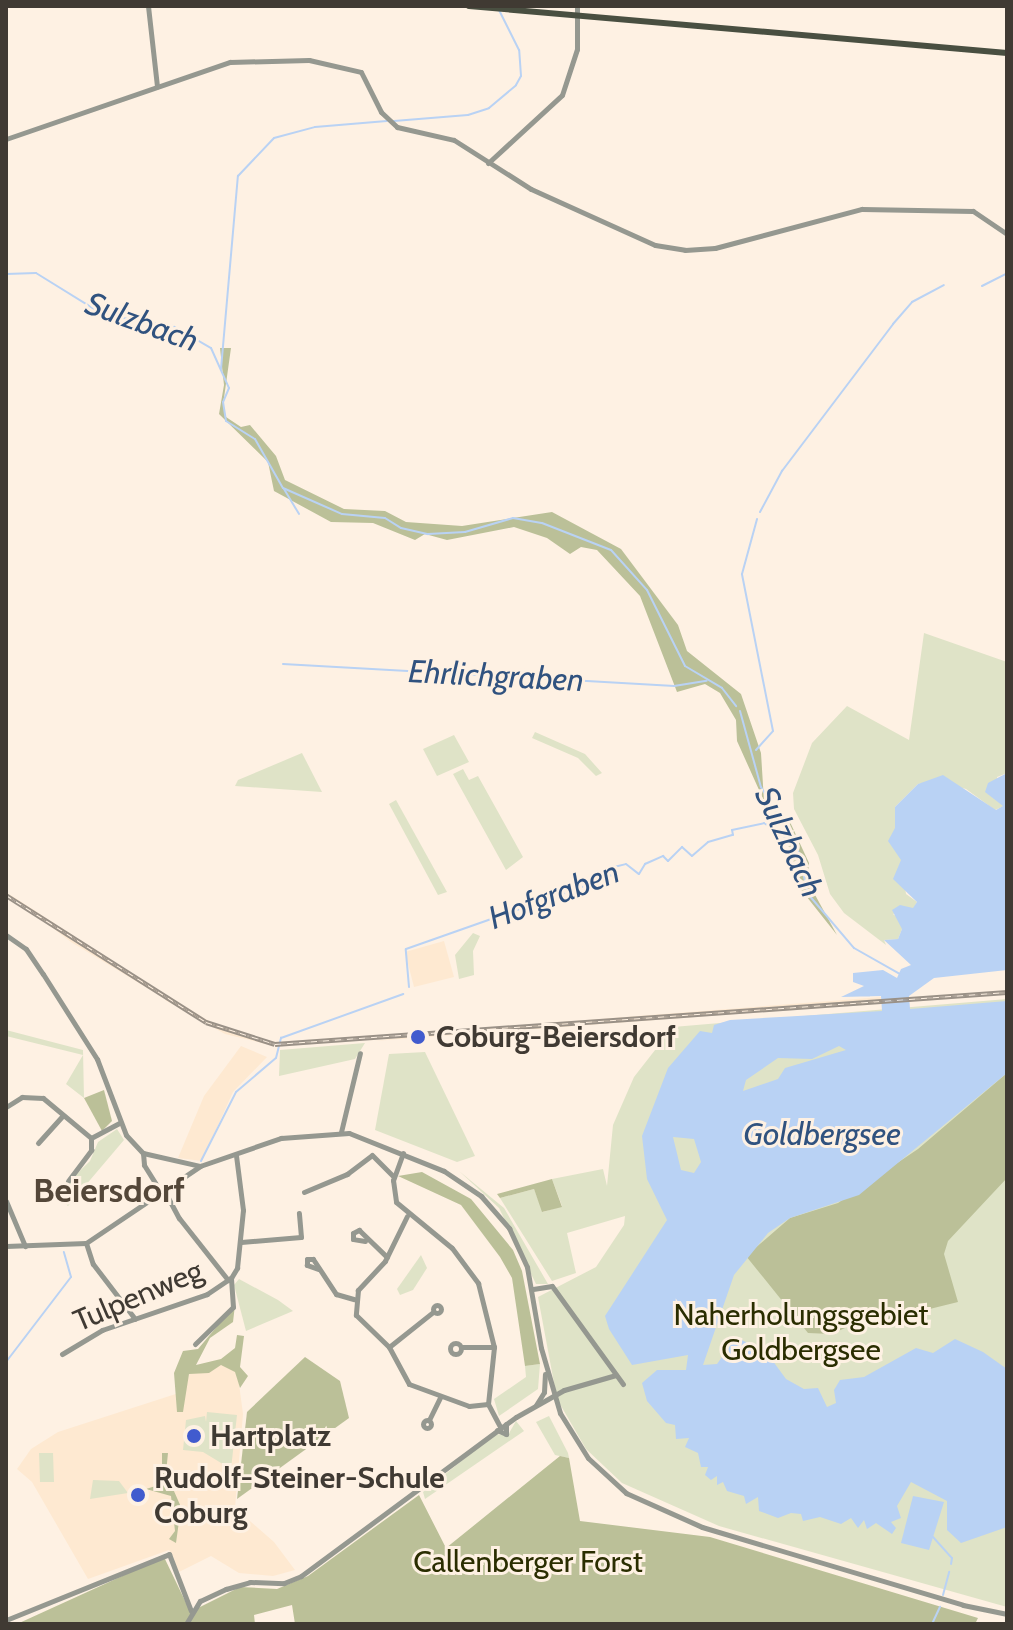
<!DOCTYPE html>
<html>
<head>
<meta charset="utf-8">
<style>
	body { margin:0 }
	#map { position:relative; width:1013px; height:1630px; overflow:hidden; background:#fef1e3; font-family:Cabin,sans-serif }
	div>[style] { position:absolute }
	.built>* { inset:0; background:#fee9d1 }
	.green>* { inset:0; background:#dfe3c7 }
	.forest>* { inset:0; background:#bbc098 }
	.water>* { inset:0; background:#b9d2f4 }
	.stream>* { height:2px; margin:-1px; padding:0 1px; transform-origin:1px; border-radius:1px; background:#b9d2f4 }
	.minor>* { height:5px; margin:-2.5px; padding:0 2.5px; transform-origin:2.5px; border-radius:2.5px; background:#959890 }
	.minor>.ring { margin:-2.5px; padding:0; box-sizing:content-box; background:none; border:5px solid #959890; border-radius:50% }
	.major>* { height:6px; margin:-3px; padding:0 3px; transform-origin:3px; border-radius:3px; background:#494f41 }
	.rail>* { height:5px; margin-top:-2.5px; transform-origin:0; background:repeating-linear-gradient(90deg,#fef1e3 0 6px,#9a9187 0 12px); box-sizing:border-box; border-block:2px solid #9a9187 }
	.dots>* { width:22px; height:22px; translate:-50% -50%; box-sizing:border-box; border:4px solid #fef1e3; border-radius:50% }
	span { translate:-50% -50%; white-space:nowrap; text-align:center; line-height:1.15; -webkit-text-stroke:6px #fef1e3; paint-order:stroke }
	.poi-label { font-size:30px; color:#403a33; font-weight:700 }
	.left { translate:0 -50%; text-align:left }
	.street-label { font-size:30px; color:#403a33 }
	.park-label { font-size:30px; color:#2a2d00 }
	.water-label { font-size:32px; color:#30527f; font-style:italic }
	.quarter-label { font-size:34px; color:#544739; font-weight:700 }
	.frame { position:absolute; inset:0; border:8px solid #403a33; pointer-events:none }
</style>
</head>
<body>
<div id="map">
	<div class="built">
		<i style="clip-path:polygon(6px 892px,165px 995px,164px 998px,71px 942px)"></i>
		<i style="clip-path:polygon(444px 941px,454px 977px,414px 987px,405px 952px)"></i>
		<i style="clip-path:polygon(168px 996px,212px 1023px,274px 1046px,225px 1034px,165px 1000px)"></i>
		<i style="clip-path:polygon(882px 997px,882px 1003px,374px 1041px,484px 1028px)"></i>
		<i style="clip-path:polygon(241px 1046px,267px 1057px,233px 1092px,202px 1161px,178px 1158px,204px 1096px)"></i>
		<i style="clip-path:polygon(236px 1361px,243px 1414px,235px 1508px,274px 1542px,295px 1570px,273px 1576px,239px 1573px,211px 1556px,179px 1572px,169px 1550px,88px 1579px,32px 1482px,17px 1469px,31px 1449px,58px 1432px,185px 1391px,189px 1374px)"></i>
	</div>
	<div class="green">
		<i style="clip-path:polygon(924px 633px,1007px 662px,1007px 773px,997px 777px,1004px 806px,995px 810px,966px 789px,935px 781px,918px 784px,895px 807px,906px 894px,917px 902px,914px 908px,893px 914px,902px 921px,902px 929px,898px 939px,884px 940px,886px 945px,844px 913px,830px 894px,818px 855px,794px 809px,793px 793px,812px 743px,847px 706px,909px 740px)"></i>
		<i style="clip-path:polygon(535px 732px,585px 754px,602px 773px,596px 776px,578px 758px,532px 738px)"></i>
		<i style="clip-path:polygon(454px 735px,469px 762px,437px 776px,423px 749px)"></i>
		<i style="clip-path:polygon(302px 753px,322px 792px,235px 786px,238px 780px)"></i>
		<i style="clip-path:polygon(463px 769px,469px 780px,478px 776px,523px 857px,506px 870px,453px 774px)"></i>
		<i style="clip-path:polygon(396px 800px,447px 892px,438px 895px,389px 804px)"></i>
		<i style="clip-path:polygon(473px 933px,480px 936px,473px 951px,474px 975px,459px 979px,455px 955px)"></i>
		<i style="clip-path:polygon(1007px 999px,1007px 1607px,719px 1526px,622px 1483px,586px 1449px,557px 1399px,538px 1297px,596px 1267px,624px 1225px,625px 1216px,567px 1233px,576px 1273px,552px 1281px,500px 1198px,534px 1189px,543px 1212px,562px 1206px,552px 1179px,603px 1169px,607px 1186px,613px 1125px,634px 1077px,673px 1027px)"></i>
		<i style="clip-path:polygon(6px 1030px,83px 1050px,84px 1098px,66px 1084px,83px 1055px,6px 1036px)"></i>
		<i style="clip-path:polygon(365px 1043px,355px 1059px,279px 1076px,280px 1050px)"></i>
		<i style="clip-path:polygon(425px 1052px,475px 1156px,457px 1162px,375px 1130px,389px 1054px)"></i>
		<i style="clip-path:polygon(117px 1129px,124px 1140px,68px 1206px,56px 1194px,90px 1161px,98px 1142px)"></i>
		<i style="clip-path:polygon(459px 1171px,504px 1208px,548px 1284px,536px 1284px,499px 1208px)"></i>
		<i style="clip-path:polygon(421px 1255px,427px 1268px,413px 1290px,400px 1295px,397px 1289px)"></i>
		<i style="clip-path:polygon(239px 1279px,278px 1300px,293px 1311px,246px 1331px,234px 1285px)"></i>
		<i style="clip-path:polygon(540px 1364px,538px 1389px,499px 1416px,494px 1399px,526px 1377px,525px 1366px)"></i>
		<i style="clip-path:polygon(207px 1412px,237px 1415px,231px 1469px,203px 1452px,183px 1450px,186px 1420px,205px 1416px,206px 1422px)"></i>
		<i style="clip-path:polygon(549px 1416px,568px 1453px,569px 1458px,555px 1455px,536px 1422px)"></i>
		<i style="clip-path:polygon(516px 1421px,524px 1431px,425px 1499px,423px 1492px,495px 1434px,508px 1435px)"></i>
		<i style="clip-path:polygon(39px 1453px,53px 1453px,54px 1482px,40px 1482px)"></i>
		<i style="clip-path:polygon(93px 1480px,119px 1481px,128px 1493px,90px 1499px)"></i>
	</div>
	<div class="forest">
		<i style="clip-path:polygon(220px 348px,231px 348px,223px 405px,226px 417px,241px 427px,250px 425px,276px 456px,285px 480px,344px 509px,385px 511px,406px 522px,462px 526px,552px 512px,621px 549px,678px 625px,687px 651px,741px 694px,761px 753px,764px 801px,737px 741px,736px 720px,720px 693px,705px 684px,677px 692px,640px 596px,597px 550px,581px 547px,570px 554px,547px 538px,514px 527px,447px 540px,425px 534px,415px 540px,373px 523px,331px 522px,274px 491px,268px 462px,219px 414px,224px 385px)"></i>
		<i style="clip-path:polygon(790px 822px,809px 863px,808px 882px,837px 935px,795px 882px,793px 852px,784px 841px)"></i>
		<i style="clip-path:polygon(1007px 1073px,1007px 1178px,948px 1241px,944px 1254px,958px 1302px,881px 1321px,869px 1318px,831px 1334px,808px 1333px,746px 1256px,790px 1218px,838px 1203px,918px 1149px)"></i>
		<i style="clip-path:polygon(104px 1090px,112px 1121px,102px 1131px,84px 1098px)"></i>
		<i style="clip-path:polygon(422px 1172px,471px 1199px,513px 1250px,522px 1271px,540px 1364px,525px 1366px,512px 1278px,500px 1257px,461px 1205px,398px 1176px)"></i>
		<i style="clip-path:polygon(552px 1179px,562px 1207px,542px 1212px,534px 1189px,500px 1198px,497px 1194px)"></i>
		<i style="clip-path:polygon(235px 1305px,233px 1322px,210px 1338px,196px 1365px,221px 1359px,235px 1348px,237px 1335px,244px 1336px,240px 1367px,248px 1376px,240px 1388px,235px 1372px,221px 1365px,209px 1373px,189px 1374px,183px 1412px,177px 1412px,174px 1373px,183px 1351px,198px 1349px)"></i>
		<i style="clip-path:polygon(305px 1357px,340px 1381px,349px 1418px,237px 1499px,247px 1412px)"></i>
		<i style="clip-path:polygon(162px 1453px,168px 1453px,166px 1473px,181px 1507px,176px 1543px,169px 1539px,175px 1531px,171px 1496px,146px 1489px,162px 1484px)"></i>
		<i style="clip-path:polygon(560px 1456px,569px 1458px,580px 1521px,710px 1537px,978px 1618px,975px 1624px,295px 1624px,292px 1605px,254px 1615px,255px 1624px,17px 1624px,164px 1557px,188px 1607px,194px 1610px,240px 1587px,277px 1589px,308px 1576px,419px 1495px,446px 1548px)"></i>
	</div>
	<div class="water">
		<i style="clip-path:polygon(evenodd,1007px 773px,1007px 970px,934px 978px,909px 996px,910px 1009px,1007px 1001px,1007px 1073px,859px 1195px,790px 1218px,768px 1233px,734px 1275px,703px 1365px,717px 1364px,736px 1337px,767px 1353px,786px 1379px,804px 1389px,818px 1388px,827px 1407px,836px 1403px,834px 1390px,840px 1380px,864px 1377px,916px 1348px,933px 1353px,955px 1339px,983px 1352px,1007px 1369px,1007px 1527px,961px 1543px,947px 1530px,947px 1501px,911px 1482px,897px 1506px,901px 1518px,891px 1522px,896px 1528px,892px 1534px,876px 1523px,867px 1529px,864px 1520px,858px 1528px,851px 1518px,841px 1524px,820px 1517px,803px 1521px,801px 1514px,791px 1513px,778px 1518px,759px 1511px,758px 1497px,746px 1504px,744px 1496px,727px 1491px,723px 1482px,717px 1485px,717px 1476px,711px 1480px,705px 1475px,708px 1467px,701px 1467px,698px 1453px,685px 1447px,689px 1438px,676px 1439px,675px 1425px,666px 1423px,647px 1401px,642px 1383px,657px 1370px,686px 1370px,688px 1355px,632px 1365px,609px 1329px,605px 1316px,667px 1220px,647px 1179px,642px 1136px,668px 1068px,700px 1031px,712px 1033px,714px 1025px,730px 1020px,882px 1011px,881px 996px,841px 997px,864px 986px,853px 982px,853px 973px,883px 970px,897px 978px,901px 969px,911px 965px,884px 940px,898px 939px,902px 929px,892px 910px,900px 905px,913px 908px,917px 902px,893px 879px,901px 860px,888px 841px,895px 828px,895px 807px,918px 784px,943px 775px,996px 810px,1003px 806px,985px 792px,988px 783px,1007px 773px,839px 1046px,846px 1050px,785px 1068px,778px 1079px,743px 1091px,746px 1080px,778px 1058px,812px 1059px,839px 1046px,1007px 773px,673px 1137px,694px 1139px,701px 1162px,694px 1173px,681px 1170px,673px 1137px)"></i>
		<i style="clip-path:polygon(913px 1496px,944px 1502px,929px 1550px,901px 1543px)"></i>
	</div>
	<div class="stream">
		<i style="left:394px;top:121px;width:74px;rotate:-4.6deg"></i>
		<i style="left:468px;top:115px;width:22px;rotate:-18deg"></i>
		<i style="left:489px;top:108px;width:35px;rotate:-40deg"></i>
		<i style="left:516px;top:85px;width:10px;rotate:-61deg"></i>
		<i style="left:521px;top:76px;width:26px;rotate:-94deg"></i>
		<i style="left:519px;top:50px;width:45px;rotate:-116.6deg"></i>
		<i style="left:6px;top:274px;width:30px;rotate:-2deg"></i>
		<i style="left:36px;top:273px;width:80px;rotate:31.7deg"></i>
		<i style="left:104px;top:315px;width:70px;rotate:9.1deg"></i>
		<i style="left:173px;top:326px;width:44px;rotate:30.1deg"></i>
		<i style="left:211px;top:348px;width:44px;rotate:65.8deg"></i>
		<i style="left:229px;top:388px;width:15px;rotate:113deg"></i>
		<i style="left:223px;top:402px;width:19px;rotate:81deg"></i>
		<i style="left:226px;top:421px;width:34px;rotate:32deg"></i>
		<i style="left:255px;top:439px;width:56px;rotate:60.3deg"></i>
		<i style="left:283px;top:488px;width:64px;rotate:23.8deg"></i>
		<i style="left:342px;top:514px;width:43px;rotate:5.3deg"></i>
		<i style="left:385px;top:518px;width:19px;rotate:32deg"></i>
		<i style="left:401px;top:528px;width:28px;rotate:13deg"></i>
		<i style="left:428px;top:534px;width:37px;rotate:-3deg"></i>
		<i style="left:465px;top:532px;width:50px;rotate:-16.3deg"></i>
		<i style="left:513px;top:518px;width:29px;rotate:10deg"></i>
		<i style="left:542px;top:523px;width:74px;rotate:21.4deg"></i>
		<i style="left:611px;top:550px;width:54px;rotate:48deg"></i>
		<i style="left:647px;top:590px;width:85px;rotate:63.4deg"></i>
		<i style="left:685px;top:666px;width:43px;rotate:30.7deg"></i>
		<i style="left:722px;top:688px;width:23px;rotate:52deg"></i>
		<i style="left:982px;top:286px;width:28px;rotate:-27deg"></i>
		<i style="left:221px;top:369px;width:194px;rotate:-85deg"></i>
		<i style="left:238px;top:176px;width:52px;rotate:-46.5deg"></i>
		<i style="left:274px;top:138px;width:42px;rotate:-15deg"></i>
		<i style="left:315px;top:127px;width:72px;rotate:-4.8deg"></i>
		<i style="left:284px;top:489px;width:29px;rotate:59deg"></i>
		<i style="left:760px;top:512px;width:47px;rotate:-61.8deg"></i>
		<i style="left:782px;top:471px;width:184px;rotate:-52.9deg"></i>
		<i style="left:893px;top:324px;width:29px;rotate:-49deg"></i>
		<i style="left:912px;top:302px;width:36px;rotate:-28deg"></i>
		<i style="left:283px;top:664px;width:392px;rotate:3.2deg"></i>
		<i style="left:674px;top:686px;width:33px;rotate:-9deg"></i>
		<i style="left:740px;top:711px;width:79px;rotate:74.6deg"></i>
		<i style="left:761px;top:787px;width:63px;rotate:58.6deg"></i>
		<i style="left:756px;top:750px;width:25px;rotate:-48deg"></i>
		<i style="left:773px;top:731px;width:160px;rotate:-101.2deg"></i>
		<i style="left:742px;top:574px;width:57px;rotate:-74.7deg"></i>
		<i style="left:797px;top:846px;width:49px;rotate:77.1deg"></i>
		<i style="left:808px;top:894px;width:71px;rotate:49.6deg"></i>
		<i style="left:854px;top:948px;width:53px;rotate:29.5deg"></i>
		<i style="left:409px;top:987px;width:38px;rotate:-95deg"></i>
		<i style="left:406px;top:949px;width:208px;rotate:-19.4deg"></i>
		<i style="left:602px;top:880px;width:11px;rotate:-27deg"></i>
		<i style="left:612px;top:875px;width:8px;rotate:-76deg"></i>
		<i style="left:614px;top:867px;width:12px;rotate:-14deg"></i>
		<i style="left:626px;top:864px;width:16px;rotate:38deg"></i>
		<i style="left:639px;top:874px;width:12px;rotate:-59deg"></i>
		<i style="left:645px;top:864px;width:20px;rotate:-24deg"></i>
		<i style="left:663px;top:856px;width:7px;rotate:45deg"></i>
		<i style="left:668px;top:861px;width:20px;rotate:-45deg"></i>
		<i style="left:682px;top:847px;width:13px;rotate:42deg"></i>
		<i style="left:692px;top:856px;width:21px;rotate:-41deg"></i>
		<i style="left:708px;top:842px;width:26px;rotate:-16deg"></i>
		<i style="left:733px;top:835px;width:5px;rotate:-101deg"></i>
		<i style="left:732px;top:830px;width:33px;rotate:-12deg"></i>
		<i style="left:764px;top:823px;width:40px;rotate:34deg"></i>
		<i style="left:201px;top:1161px;width:77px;rotate:-63.1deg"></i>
		<i style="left:236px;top:1092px;width:52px;rotate:-40.4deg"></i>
		<i style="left:276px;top:1058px;width:21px;rotate:-76deg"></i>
		<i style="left:281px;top:1038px;width:130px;rotate:-19.8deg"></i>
		<i style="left:6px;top:1362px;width:107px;rotate:-52.6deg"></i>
		<i style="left:71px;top:1277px;width:26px;rotate:-106deg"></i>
		<i style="left:933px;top:1537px;width:28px;rotate:48deg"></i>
		<i style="left:952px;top:1558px;width:6px;rotate:99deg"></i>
		<i style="left:943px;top:1595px;width:24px;rotate:-75deg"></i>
		<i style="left:932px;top:1624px;width:19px;rotate:-65deg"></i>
	</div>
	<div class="minor">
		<i style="left:148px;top:6px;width:81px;rotate:83.6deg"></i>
		<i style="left:6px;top:139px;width:237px;rotate:-19deg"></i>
		<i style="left:230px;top:62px;width:79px;rotate:-1.5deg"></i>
		<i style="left:309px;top:60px;width:53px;rotate:13deg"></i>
		<i style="left:361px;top:72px;width:45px;rotate:63.4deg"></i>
		<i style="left:381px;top:112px;width:22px;rotate:43deg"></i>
		<i style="left:397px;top:127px;width:58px;rotate:12.8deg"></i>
		<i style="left:454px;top:140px;width:91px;rotate:32.5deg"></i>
		<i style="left:531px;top:189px;width:136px;rotate:24.3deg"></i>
		<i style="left:655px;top:245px;width:30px;rotate:9deg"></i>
		<i style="left:685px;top:250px;width:30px;rotate:-4deg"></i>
		<i style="left:715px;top:248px;width:152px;rotate:-14.9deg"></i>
		<i style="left:862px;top:209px;width:111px;rotate:1deg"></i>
		<i style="left:973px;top:211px;width:41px;rotate:34.1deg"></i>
		<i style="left:488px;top:163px;width:100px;rotate:-42.6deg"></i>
		<i style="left:562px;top:95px;width:48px;rotate:-71.9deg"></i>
		<i style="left:577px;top:49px;width:43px;rotate:-90deg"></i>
		<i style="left:6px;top:935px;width:24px;rotate:35deg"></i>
		<i style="left:26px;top:949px;width:30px;rotate:56deg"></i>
		<i style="left:43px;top:974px;width:101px;rotate:57.6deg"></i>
		<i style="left:97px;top:1059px;width:81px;rotate:69.1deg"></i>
		<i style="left:126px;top:1135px;width:25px;rotate:47deg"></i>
		<i style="left:143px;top:1153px;width:58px;rotate:12.8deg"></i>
		<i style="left:200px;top:1166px;width:86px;rotate:-19.1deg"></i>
		<i style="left:281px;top:1138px;width:68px;rotate:-4.2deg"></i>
		<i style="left:349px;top:1133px;width:102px;rotate:21.8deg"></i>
		<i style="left:444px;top:1171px;width:45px;rotate:34deg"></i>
		<i style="left:481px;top:1196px;width:43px;rotate:48.8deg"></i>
		<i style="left:509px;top:1228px;width:43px;rotate:65.2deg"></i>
		<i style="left:527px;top:1267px;width:82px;rotate:80.2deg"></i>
		<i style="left:541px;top:1348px;width:68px;rotate:73.7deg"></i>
		<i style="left:560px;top:1413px;width:53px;rotate:58.1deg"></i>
		<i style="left:588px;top:1458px;width:52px;rotate:42.6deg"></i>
		<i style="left:626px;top:1493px;width:83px;rotate:24.1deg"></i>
		<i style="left:702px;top:1527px;width:272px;rotate:16.6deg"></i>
		<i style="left:963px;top:1605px;width:45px;rotate:11.6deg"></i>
		<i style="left:6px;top:1107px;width:19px;rotate:-32deg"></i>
		<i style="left:22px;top:1097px;width:21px;rotate:3deg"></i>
		<i style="left:43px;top:1098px;width:62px;rotate:39.8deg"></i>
		<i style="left:91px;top:1138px;width:32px;rotate:-28deg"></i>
		<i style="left:341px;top:1132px;width:81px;rotate:-76.5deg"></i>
		<i style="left:38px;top:1143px;width:36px;rotate:-48deg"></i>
		<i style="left:143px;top:1153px;width:12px;rotate:85deg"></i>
		<i style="left:144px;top:1165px;width:34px;rotate:58deg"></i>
		<i style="left:403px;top:1153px;width:29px;rotate:110deg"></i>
		<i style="left:393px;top:1180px;width:22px;rotate:82deg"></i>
		<i style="left:396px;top:1202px;width:72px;rotate:39.4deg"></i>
		<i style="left:452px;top:1248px;width:44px;rotate:53.4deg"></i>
		<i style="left:478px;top:1283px;width:66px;rotate:76deg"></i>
		<i style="left:494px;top:1347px;width:57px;rotate:96deg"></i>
		<i style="left:488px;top:1404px;width:26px;rotate:62deg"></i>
		<i style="left:68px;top:1181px;width:39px;rotate:-53deg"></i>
		<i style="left:91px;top:1150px;width:12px;rotate:-90deg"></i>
		<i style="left:165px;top:1192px;width:30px;rotate:62deg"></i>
		<i style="left:179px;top:1218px;width:79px;rotate:51.7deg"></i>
		<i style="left:304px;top:1192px;width:47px;rotate:-22.7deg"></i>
		<i style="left:347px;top:1174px;width:31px;rotate:-37deg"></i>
		<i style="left:372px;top:1155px;width:31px;rotate:45deg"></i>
		<i style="left:6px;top:1201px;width:49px;rotate:67.1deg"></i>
		<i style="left:407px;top:1216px;width:50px;rotate:116.1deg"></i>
		<i style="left:385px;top:1261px;width:40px;rotate:133deg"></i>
		<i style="left:358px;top:1290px;width:25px;rotate:95deg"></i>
		<i style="left:356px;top:1315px;width:46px;rotate:44.1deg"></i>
		<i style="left:389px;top:1347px;width:42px;rotate:61.6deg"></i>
		<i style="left:409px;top:1384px;width:64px;rotate:20.1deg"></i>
		<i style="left:469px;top:1406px;width:19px;rotate:-6deg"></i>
		<i style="left:365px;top:1241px;width:12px;rotate:-171deg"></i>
		<i style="left:353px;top:1239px;width:6px;rotate:-90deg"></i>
		<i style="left:353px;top:1233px;width:7px;rotate:-27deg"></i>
		<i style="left:359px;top:1230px;width:39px;rotate:44deg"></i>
		<i style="left:241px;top:1242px;width:60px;rotate:-4.8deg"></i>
		<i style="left:301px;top:1237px;width:24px;rotate:-95deg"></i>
		<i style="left:86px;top:1243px;width:22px;rotate:72deg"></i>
		<i style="left:93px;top:1264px;width:69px;rotate:52.6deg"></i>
		<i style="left:6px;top:1246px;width:80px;rotate:-2.1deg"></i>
		<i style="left:86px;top:1243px;width:138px;rotate:-34deg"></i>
		<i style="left:318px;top:1269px;width:12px;rotate:-160deg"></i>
		<i style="left:307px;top:1265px;width:6px;rotate:-90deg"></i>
		<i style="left:307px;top:1259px;width:6px"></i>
		<i style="left:313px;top:1259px;width:42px;rotate:56.7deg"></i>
		<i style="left:336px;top:1294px;width:19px;rotate:16deg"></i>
		<i style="left:533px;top:1289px;width:19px;rotate:-9deg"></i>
		<i style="left:552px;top:1286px;width:121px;rotate:54.1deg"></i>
		<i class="ring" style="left:433px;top:1305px;width:3px;height:3px"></i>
		<i class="ring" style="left:450.5px;top:1343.5px;width:6px;height:6px"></i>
		<i style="left:195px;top:1344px;width:53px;rotate:-44.2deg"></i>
		<i style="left:233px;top:1307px;width:29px;rotate:-94deg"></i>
		<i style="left:231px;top:1278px;width:12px;rotate:-59deg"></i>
		<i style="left:237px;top:1268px;width:58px;rotate:-84.1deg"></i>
		<i style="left:243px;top:1210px;width:55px;rotate:-97.3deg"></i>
		<i style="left:389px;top:1347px;width:56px;rotate:-38.5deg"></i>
		<i style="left:462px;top:1347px;width:32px"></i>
		<i style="left:62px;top:1354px;width:47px;rotate:-31deg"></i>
		<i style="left:102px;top:1330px;width:111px;rotate:-18.9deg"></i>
		<i style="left:207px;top:1294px;width:29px;rotate:-34deg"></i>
		<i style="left:536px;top:1405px;width:15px;rotate:-58deg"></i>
		<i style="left:544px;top:1392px;width:18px;rotate:-87deg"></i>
		<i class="ring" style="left:423px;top:1420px;width:3px;height:3px"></i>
		<i style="left:429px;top:1420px;width:25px;rotate:-64deg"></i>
		<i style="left:497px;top:1430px;width:10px;rotate:24deg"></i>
		<i style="left:506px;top:1434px;width:10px;rotate:-90deg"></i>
		<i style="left:6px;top:1620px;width:176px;rotate:-22deg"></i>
		<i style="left:169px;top:1554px;width:61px;rotate:68.9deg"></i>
		<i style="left:186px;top:1624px;width:27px;rotate:-59deg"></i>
		<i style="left:200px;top:1601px;width:29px;rotate:-25deg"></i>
		<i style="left:226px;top:1589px;width:25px;rotate:-16deg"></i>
		<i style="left:250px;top:1582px;width:34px;rotate:2deg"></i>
		<i style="left:284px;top:1583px;width:18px;rotate:-22deg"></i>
		<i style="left:301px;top:1576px;width:267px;rotate:-36.5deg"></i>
		<i style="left:516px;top:1417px;width:55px;rotate:-29.4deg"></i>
		<i style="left:564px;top:1390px;width:54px;rotate:-16.1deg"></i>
	</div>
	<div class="major">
		<i style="left:469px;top:6px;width:540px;rotate:4.99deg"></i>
	</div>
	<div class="rail">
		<i style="left:6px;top:895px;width:237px;rotate:32.4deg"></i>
		<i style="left:206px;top:1022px;width:72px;rotate:17.7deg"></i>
		<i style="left:275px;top:1044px;width:734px;rotate:-4.06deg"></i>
	</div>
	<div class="dots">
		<i style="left:418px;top:1037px;background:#415bce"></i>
		<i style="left:194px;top:1436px;background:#415bce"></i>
		<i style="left:138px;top:1495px;background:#415bce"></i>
	</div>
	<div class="poi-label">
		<span class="left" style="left:436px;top:1037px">Coburg-Beiersdorf</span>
		<span class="left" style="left:210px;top:1436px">Hartplatz</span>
		<span class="left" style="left:154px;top:1495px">Rudolf-Steiner-Schule<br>Coburg</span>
	</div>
	<div class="street-label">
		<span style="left:138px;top:1296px;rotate:-23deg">Tulpenweg</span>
	</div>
	<div class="park-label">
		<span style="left:801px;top:1332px">Naherholungsgebiet<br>Goldbergsee</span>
		<span style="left:528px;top:1562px">Callenberger Forst</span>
	</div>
	<div class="water-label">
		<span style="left:142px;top:322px;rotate:20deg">Sulzbach</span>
		<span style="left:496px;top:676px;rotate:3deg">Ehrlichgraben</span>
		<span style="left:789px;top:842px;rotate:65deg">Sulzbach</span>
		<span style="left:554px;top:895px;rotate:-21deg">Hofgraben</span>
		<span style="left:822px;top:1134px">Goldbergsee</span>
	</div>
	<div class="quarter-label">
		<span style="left:109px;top:1191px">Beiersdorf</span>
	</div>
	<div class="frame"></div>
</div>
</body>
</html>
